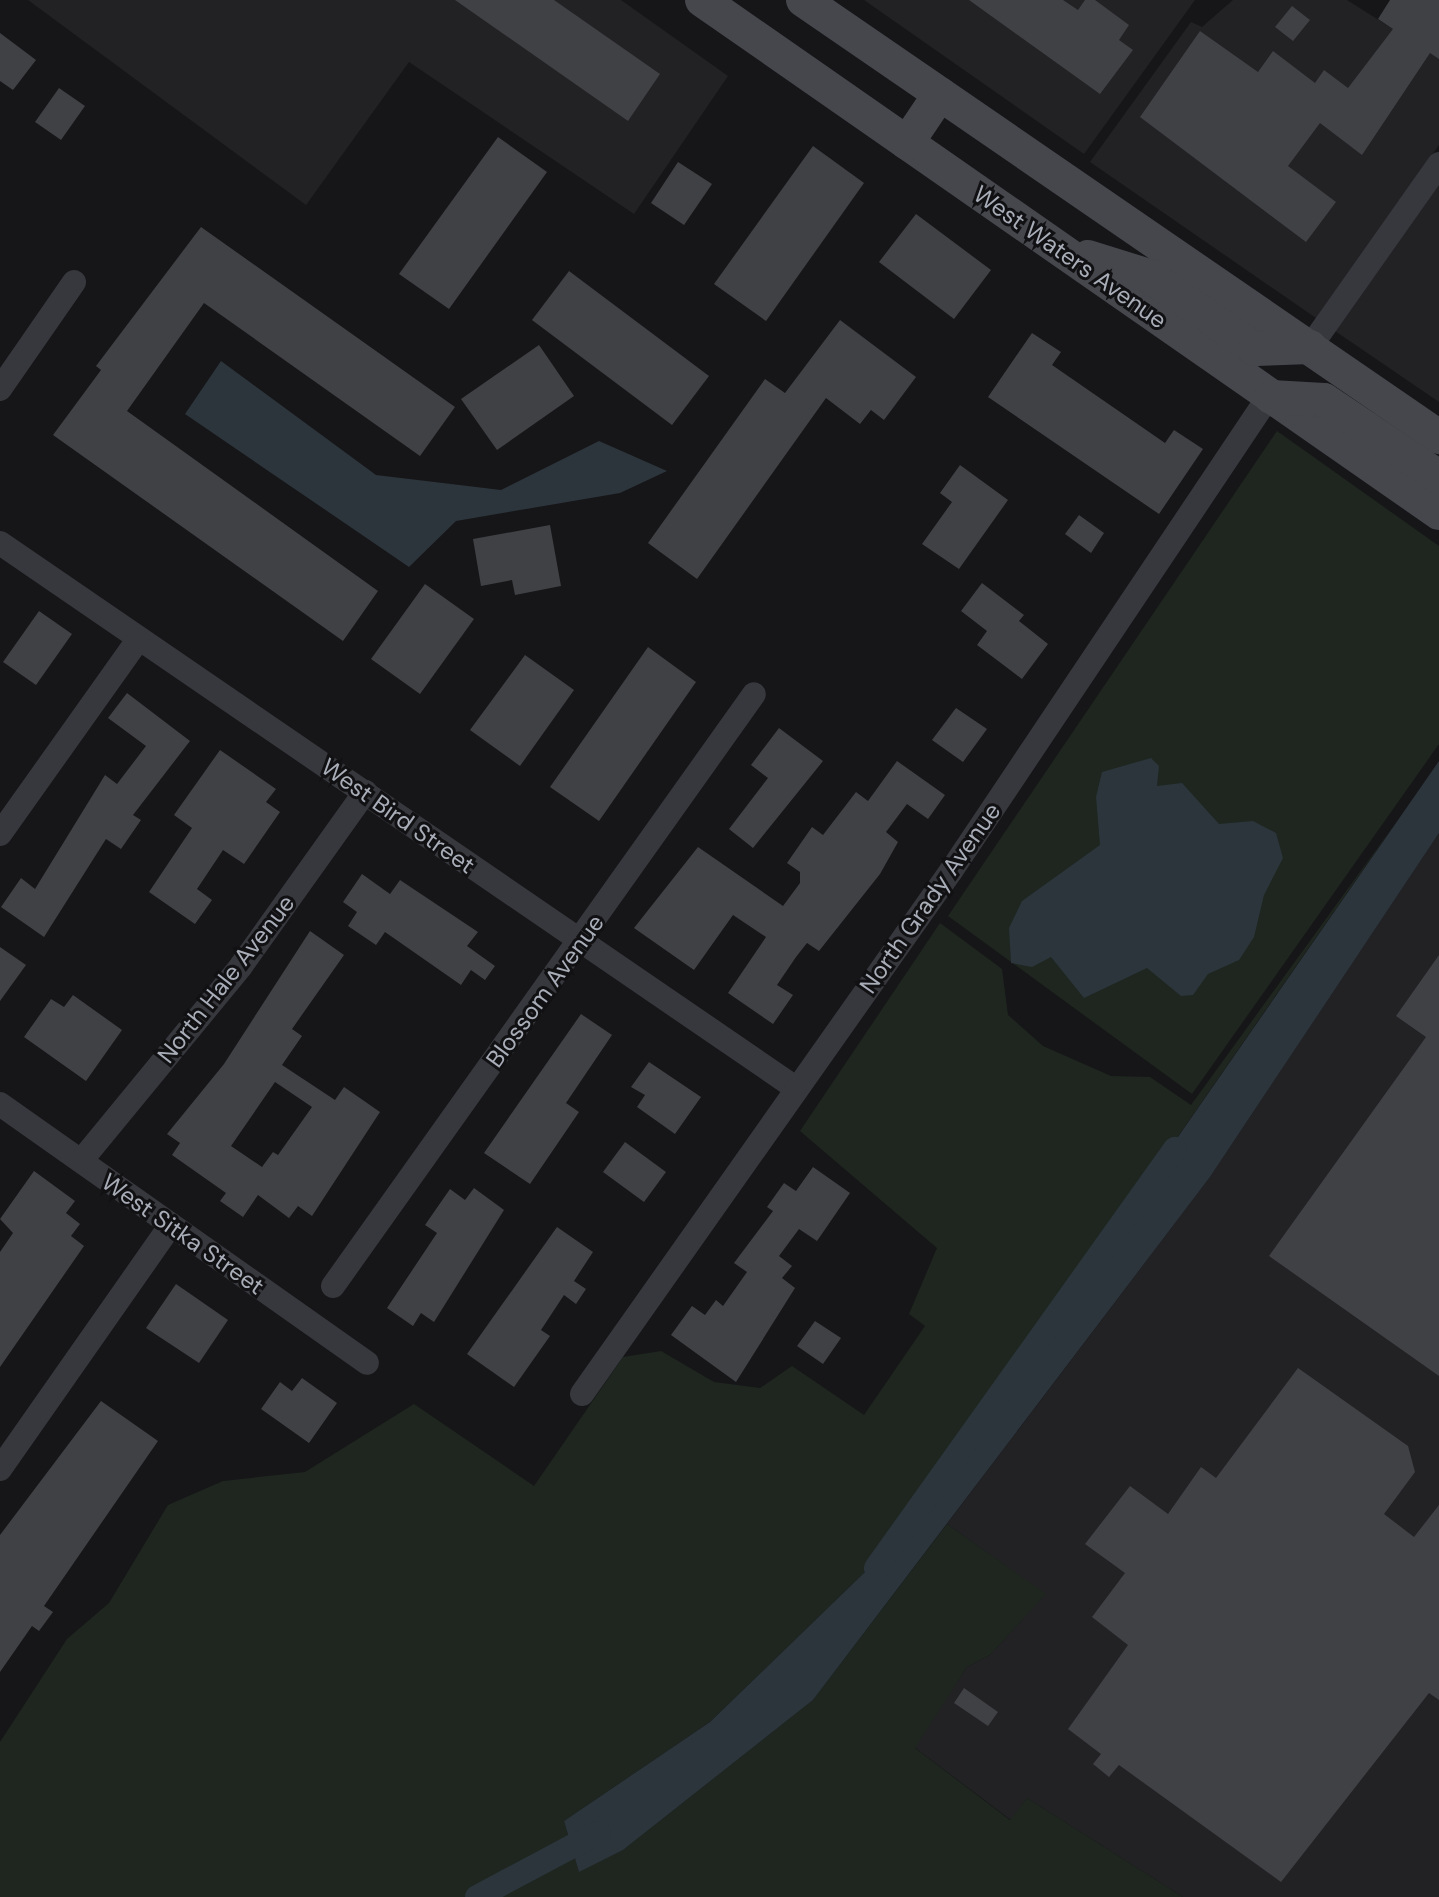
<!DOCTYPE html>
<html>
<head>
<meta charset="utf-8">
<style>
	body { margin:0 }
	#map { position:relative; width:1439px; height:1897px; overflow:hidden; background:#161618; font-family:"DM Sans",sans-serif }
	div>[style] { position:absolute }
	.built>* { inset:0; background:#222225 }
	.green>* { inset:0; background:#1e261f }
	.water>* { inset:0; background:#2c353c }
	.canal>* { height:24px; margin:-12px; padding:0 12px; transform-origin:12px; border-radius:12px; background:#2c353c }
	.building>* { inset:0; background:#404145 }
	.street>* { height:24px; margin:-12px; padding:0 12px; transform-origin:12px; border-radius:12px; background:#37383d }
	.secondary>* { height:34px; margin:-17px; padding:0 17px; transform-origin:17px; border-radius:17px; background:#45474d }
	span { translate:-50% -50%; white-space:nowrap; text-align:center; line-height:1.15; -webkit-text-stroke:6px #111113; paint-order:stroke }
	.street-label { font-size:24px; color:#a8adb8 }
</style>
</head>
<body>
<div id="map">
	<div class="built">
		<i style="clip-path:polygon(28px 0,621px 0,728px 76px,634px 214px,409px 62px,306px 205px)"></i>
		<i style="clip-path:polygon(864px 0,1195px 0,1084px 154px)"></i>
		<i style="clip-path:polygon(1233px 0,1347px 0,1439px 58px,1439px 145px,1316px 318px,1090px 162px,1191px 22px,1202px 27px)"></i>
		<i style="clip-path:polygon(1439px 184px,1439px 402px,1335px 331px)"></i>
		<i style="clip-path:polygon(1439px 833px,1439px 1897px,1183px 1897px,1027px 1798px,1011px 1820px,914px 1747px,967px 1667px,990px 1655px,1045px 1594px,947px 1524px,1210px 1177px)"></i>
	</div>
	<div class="green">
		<i style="clip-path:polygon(1277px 431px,1439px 546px,1439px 744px,1192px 1094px,948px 916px)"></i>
		<i style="clip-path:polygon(1394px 825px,898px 1540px,710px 1722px,564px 1821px,579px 1871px,623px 1850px,813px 1700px,947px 1524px,1046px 1594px,990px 1655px,967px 1667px,915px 1748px,1010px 1820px,1027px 1798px,1183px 1897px,0 1897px,0 1742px,67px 1639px,109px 1603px,168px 1505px,223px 1481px,305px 1472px,414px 1404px,534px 1486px,623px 1357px,661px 1351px,714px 1382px,760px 1388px,792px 1366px,864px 1415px,925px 1326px,909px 1314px,937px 1248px,800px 1131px,940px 923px,1002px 969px,1008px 1015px,1043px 1046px,1111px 1076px,1150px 1077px,1191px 1105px)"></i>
	</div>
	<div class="water">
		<i style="clip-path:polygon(221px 361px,376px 475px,501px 490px,599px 441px,667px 471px,620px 493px,456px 521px,409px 567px,185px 414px)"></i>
		<i style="clip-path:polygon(1151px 758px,1159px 766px,1157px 786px,1182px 783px,1219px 824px,1253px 821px,1276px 833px,1283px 858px,1264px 895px,1254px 937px,1239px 960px,1208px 974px,1193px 995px,1181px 996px,1147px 968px,1084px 998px,1051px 957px,1032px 967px,1011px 963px,1009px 928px,1022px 901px,1100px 845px,1096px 797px,1102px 772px)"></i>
		<i style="clip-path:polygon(1439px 761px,1439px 833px,1210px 1177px,813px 1700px,623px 1850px,579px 1872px,564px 1821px,710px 1722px,898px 1540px)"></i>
	</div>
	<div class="canal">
		<i style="left:876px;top:1568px;width:515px;rotate:-54.49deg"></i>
		<i style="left:477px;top:1897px;width:138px;rotate:-28deg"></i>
	</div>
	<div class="building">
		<i style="clip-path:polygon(455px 0,554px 0,660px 74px,628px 121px)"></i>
		<i style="clip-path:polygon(969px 0,1063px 0,1078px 10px,1085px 0,1095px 0,1129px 25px,1119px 40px,1133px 50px,1100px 94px)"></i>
		<i style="clip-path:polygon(1390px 0,1439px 0,1439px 59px,1430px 53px,1362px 155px,1320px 123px,1288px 166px,1336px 202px,1306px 242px,1140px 117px,1200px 31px,1258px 72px,1273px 51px,1315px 83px,1324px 70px,1348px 88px,1393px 29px,1378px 19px)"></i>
		<i style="clip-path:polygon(1292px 6px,1310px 20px,1293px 41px,1275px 27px)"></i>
		<i style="clip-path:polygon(0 33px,36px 60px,13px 90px,0 81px)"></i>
		<i style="clip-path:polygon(59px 88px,85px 106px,61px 140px,35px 122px)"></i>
		<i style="clip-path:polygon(498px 137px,547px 172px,449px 309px,399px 274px)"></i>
		<i style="clip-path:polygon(813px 146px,864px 183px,766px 321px,714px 284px)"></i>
		<i style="clip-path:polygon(678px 162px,712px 184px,684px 225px,651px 203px)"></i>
		<i style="clip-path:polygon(916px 214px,991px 270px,954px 319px,879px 262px)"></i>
		<i style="clip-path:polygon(201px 227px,455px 407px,420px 456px,204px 303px,127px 411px,378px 591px,343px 641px,53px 435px,101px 370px,96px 366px)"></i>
		<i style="clip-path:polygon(569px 271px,709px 376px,672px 425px,532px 320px)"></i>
		<i style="clip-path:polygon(840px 320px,916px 377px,884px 420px,871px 410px,860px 424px,826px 398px,697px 579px,648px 543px,765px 379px,785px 393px)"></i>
		<i style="clip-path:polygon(1032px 333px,1061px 352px,1052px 365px,1165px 443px,1174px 430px,1203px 449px,1159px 514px,988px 397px)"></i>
		<i style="clip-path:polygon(539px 345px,574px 396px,497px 450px,461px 399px)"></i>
		<i style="clip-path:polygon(960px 465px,1008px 500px,959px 569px,922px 544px,952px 502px,940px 493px)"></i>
		<i style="clip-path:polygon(1079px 515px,1104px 533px,1091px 553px,1065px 534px)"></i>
		<i style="clip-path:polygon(550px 525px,561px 586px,515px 595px,512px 580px,481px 586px,473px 539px)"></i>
		<i style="clip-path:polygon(982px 583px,1024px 615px,1019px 621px,1048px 644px,1022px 679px,977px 645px,987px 631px,961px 611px)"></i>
		<i style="clip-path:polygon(425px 584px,474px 619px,420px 694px,371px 659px)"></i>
		<i style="clip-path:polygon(39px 611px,72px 634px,36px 685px,3px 662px)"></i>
		<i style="clip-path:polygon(648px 647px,696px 682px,599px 821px,550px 787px)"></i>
		<i style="clip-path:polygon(525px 655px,574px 690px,520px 766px,470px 730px)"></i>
		<i style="clip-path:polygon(127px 693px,190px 741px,133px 815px,141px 820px,121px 849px,106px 839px,44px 937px,1px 907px,21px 878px,35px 889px,105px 775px,117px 784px,146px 746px,108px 718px)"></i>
		<i style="clip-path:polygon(956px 708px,987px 729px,963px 762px,932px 740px)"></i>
		<i style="clip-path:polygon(779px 728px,823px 761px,753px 848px,729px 829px,768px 778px,751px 765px)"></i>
		<i style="clip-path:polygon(220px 750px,276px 789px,266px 802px,280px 812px,244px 864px,223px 850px,197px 889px,212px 900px,195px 924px,149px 892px,192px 828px,174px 815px)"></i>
		<i style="clip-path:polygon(897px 761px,945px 795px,928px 819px,907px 804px,886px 832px,898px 842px,880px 874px,819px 951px,807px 943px,796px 957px,777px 985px,793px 995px,773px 1024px,728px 993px,766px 937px,733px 915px,694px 970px,634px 928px,698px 847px,783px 906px,800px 883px,800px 872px,787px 863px,812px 827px,823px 835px,856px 792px,868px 801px)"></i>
		<i style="clip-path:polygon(362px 874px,390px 894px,400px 880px,478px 932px,467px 946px,495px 966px,485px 980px,471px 970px,461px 985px,385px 932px,376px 945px,348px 926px,357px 912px,343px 902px)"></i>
		<i style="clip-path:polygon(evenodd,310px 931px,344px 955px,292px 1029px,302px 1036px,282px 1065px,335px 1100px,344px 1087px,380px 1112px,312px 1216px,298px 1206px,289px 1218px,258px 1195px,243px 1217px,220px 1201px,226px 1193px,172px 1155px,180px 1143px,167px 1134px,224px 1064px,310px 931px,275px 1082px,312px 1107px,278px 1155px,273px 1152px,262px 1167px,231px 1146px,275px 1082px)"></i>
		<i style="clip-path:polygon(0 947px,26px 965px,0 1001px)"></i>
		<i style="clip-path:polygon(1439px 955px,1439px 1376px,1269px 1256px,1426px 1037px,1396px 1016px)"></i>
		<i style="clip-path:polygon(73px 995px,122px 1030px,86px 1081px,24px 1037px,51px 999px,64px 1007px)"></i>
		<i style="clip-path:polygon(581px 1014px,612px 1035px,566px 1103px,579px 1112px,530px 1184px,484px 1153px)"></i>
		<i style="clip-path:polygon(649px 1062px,701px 1097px,675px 1134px,637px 1107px,645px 1095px,631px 1087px)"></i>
		<i style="clip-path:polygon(625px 1142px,666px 1172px,644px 1202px,603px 1172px)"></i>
		<i style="clip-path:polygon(813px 1167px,850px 1193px,817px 1241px,799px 1229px,779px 1256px,792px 1266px,782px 1278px,795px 1288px,736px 1382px,671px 1335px,692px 1306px,705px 1315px,716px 1300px,723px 1306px,747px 1272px,734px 1263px,773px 1211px,767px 1207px,784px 1183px,796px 1191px)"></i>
		<i style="clip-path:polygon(34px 1171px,75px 1201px,66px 1213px,80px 1224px,71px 1236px,84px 1246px,0 1367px,0 1252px,13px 1233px,0 1219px)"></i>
		<i style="clip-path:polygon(474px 1188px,504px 1210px,434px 1322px,421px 1313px,413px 1326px,387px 1308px,437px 1233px,425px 1225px,450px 1189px,465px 1200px)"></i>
		<i style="clip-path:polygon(557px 1227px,593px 1252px,574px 1281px,586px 1289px,576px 1304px,564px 1295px,541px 1330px,550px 1336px,514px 1387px,467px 1354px)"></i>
		<i style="clip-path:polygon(176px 1284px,228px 1320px,199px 1363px,146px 1328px)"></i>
		<i style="clip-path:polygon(815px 1321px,841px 1338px,823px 1364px,797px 1346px)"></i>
		<i style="clip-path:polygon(1298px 1368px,1408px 1446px,1415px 1472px,1384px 1514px,1414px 1537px,1439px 1505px,1439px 1700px,1429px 1693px,1281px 1882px,1119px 1765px,1109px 1777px,1093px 1764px,1101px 1754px,1068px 1729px,1128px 1645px,1092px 1617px,1125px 1573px,1085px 1544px,1130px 1486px,1168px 1514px,1201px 1467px,1216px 1478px)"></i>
		<i style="clip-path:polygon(302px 1378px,337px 1403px,309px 1443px,261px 1409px,280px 1382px,292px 1391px)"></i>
		<i style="clip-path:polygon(101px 1401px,158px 1441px,44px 1606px,53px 1612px,39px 1631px,32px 1626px,0 1672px,0 1535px)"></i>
		<i style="clip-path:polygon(964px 1688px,998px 1712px,988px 1726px,954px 1703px)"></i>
	</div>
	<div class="street">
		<i style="left:1310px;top:347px;width:224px;rotate:-54.8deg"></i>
		<i style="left:0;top:389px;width:130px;rotate:-55.3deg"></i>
		<i style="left:0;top:543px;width:966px;rotate:34.41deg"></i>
		<i style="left:0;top:834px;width:238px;rotate:-54.6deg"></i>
		<i style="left:0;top:1104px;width:449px;rotate:35.2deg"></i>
		<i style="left:81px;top:1161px;width:252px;rotate:-50.6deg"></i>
		<i style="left:241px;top:966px;width:214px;rotate:-54.5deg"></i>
		<i style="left:333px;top:1286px;width:726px;rotate:-54.58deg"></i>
		<i style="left:582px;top:1394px;width:640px;rotate:-54.8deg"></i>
		<i style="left:951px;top:871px;width:572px;rotate:-56.2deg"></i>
		<i style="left:0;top:1469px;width:298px;rotate:-55deg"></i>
	</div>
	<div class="secondary">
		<i style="left:702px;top:0;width:898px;rotate:34.84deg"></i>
		<i style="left:803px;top:0;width:772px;rotate:34.49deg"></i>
		<i style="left:907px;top:143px;width:59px;rotate:-56deg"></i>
		<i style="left:1088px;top:257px;width:64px;rotate:17.3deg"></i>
		<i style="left:1149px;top:276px;width:129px;rotate:34.6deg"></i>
		<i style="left:1255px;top:349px;width:55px;rotate:-2.1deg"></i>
		<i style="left:1271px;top:397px;width:53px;rotate:3.2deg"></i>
		<i style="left:1324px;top:400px;width:138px;rotate:33.8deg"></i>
	</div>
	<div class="street-label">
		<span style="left:1070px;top:257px;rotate:35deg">West Waters Avenue</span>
		<span style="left:398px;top:816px;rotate:35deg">West Bird Street</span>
		<span style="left:930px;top:898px;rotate:-55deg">North Grady Avenue</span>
		<span style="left:226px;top:979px;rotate:-52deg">North Hale Avenue</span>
		<span style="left:545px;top:991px;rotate:-54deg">Blossom Avenue</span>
		<span style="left:183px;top:1234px;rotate:35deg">West Sitka Street</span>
	</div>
</div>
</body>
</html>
